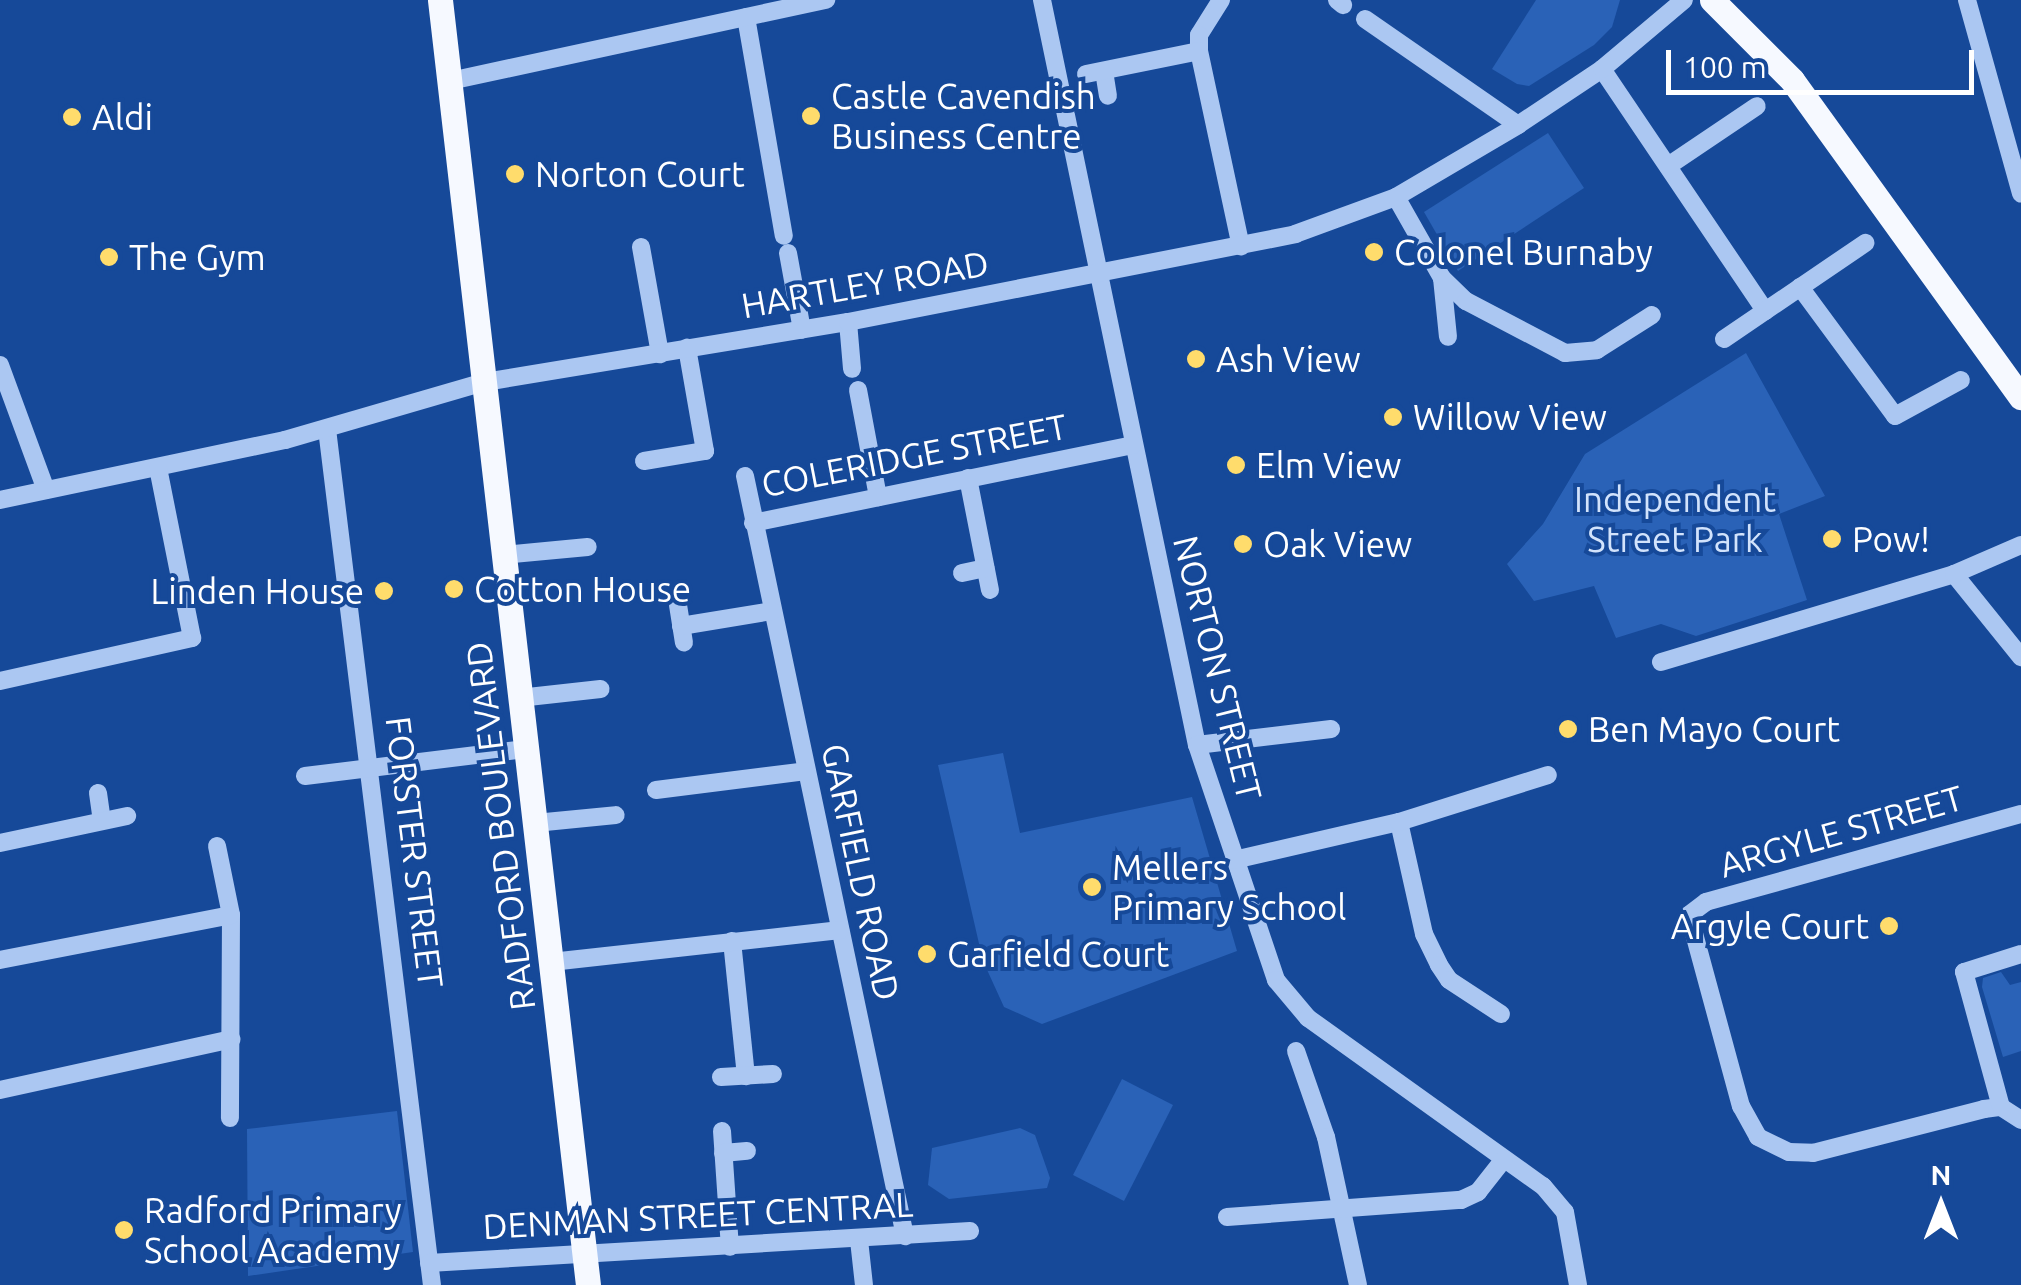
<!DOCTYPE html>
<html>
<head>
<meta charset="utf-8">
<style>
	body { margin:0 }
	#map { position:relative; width:2021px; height:1285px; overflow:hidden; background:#164999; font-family:Ubuntu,sans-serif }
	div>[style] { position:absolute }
	.green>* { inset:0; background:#2a62b7 }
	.minor>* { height:18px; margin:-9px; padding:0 9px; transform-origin:9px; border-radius:9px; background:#abc7f2 }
	.major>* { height:25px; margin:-12.5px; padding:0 12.5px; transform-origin:12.5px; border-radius:12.5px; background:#f6f9ff }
	.dots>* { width:28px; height:28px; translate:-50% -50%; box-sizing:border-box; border:5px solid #164999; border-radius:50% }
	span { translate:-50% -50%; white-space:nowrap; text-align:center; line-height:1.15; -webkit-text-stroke:8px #164999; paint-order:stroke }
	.poi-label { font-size:35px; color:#fff }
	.left { translate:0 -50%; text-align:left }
	.right { translate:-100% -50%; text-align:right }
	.street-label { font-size:35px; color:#fff }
	.park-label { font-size:35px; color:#d2e3fc }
	.north { position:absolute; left:1891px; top:1155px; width:100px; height:100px; -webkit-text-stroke:8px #164999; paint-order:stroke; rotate:0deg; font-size:28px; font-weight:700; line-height:40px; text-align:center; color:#fff }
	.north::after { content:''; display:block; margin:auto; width:35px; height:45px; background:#fff; clip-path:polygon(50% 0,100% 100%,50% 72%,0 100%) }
	.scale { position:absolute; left:1666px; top:50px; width:308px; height:45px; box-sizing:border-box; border:5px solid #fff; border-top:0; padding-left:12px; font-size:30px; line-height:35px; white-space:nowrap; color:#fff; -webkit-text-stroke:8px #164999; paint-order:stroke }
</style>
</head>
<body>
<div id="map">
	<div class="green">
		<i style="clip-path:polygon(1536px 0,1620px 0,1612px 27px,1594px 45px,1529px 86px,1517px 84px,1492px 69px)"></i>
		<i style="clip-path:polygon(1548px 133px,1584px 188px,1458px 271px,1424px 212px)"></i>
		<i style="clip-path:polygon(1746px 353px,1825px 496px,1779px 514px,1807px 600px,1696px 636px,1661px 624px,1616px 638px,1594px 586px,1534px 601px,1507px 564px,1543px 524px,1585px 454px)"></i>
		<i style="clip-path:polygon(1003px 753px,1020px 833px,1192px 797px,1237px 951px,1042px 1024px,1004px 1007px,983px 961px,938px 765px)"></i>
		<i style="clip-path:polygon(2001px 972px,2010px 985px,2021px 982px,2021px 1051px,2003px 1057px,1982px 987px,1983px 978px)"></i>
		<i style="clip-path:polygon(1122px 1079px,1173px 1105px,1124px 1201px,1073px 1175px)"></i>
		<i style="clip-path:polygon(397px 1111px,413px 1252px,248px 1276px,247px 1129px)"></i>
		<i style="clip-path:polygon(1020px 1128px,1035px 1135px,1050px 1178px,1047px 1188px,949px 1199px,928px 1185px,932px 1148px)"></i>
	</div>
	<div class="minor">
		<i style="left:1042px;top:0;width:761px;rotate:78.25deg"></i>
		<i style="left:1197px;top:745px;width:248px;rotate:71.4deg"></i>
		<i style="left:1276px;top:980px;width:50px;rotate:49.9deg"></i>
		<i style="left:1308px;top:1018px;width:289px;rotate:35.6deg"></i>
		<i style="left:1543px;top:1186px;width:34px;rotate:50deg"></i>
		<i style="left:1565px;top:1212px;width:74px;rotate:79.9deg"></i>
		<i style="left:1221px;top:0;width:41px;rotate:122.2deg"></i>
		<i style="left:1199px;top:35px;width:16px;rotate:90deg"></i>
		<i style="left:1199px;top:51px;width:200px;rotate:77.9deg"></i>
		<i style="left:1337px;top:0;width:8px;rotate:40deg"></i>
		<i style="left:1967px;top:0;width:201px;rotate:74.4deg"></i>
		<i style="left:746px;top:17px;width:222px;rotate:80.2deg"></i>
		<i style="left:1365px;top:19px;width:186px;rotate:34.7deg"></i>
		<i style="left:1602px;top:69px;width:292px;rotate:56deg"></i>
		<i style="left:1104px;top:71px;width:25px;rotate:81deg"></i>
		<i style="left:1086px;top:74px;width:115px;rotate:-11.5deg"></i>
		<i style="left:450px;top:81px;width:385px;rotate:-12.2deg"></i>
		<i style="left:1668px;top:166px;width:107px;rotate:-34deg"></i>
		<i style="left:1396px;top:197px;width:93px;rotate:60.4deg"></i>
		<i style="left:1442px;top:278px;width:59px;rotate:84.2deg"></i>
		<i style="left:641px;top:247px;width:109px;rotate:79.9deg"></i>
		<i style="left:788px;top:253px;width:78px;rotate:79.7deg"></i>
		<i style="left:1442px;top:278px;width:33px;rotate:44deg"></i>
		<i style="left:1466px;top:301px;width:112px;rotate:27.7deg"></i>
		<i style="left:1565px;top:353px;width:32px;rotate:-5deg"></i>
		<i style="left:1597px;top:350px;width:65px;rotate:-32.5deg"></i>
		<i style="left:1800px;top:287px;width:160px;rotate:53.6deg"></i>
		<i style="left:1895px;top:416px;width:75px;rotate:-28.6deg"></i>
		<i style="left:848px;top:322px;width:47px;rotate:85.1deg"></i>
		<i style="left:1724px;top:339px;width:171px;rotate:-34.2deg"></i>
		<i style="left:0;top:365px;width:133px;rotate:69.8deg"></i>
		<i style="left:858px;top:390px;width:109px;rotate:79.4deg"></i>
		<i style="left:327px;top:429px;width:862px;rotate:83.01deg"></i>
		<i style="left:644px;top:461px;width:62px;rotate:-9.3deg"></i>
		<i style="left:705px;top:451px;width:105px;rotate:-99.9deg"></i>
		<i style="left:745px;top:476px;width:777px;rotate:78.11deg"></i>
		<i style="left:968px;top:478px;width:114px;rotate:78.9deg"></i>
		<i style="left:0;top:500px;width:291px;rotate:-11.9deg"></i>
		<i style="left:285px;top:440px;width:208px;rotate:-16.2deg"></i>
		<i style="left:485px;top:382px;width:368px;rotate:-9.4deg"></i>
		<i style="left:848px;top:322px;width:456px;rotate:-11.1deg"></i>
		<i style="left:1295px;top:234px;width:108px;rotate:-20.1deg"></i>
		<i style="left:1396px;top:197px;width:142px;rotate:-30.5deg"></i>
		<i style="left:1518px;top:125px;width:101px;rotate:-33.7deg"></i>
		<i style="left:1602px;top:69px;width:107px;rotate:-40.1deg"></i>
		<i style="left:753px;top:523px;width:388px;rotate:-11.6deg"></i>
		<i style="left:503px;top:555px;width:85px;rotate:-5.4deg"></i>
		<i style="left:962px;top:573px;width:24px;rotate:-12deg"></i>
		<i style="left:1954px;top:574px;width:107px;rotate:51.1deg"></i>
		<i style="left:678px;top:605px;width:38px;rotate:81deg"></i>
		<i style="left:681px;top:626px;width:92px;rotate:-9.4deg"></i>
		<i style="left:1661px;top:662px;width:306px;rotate:-16.7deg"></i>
		<i style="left:1954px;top:574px;width:73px;rotate:-23.4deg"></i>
		<i style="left:0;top:681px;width:197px;rotate:-12.6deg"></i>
		<i style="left:192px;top:638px;width:173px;rotate:-101.3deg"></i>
		<i style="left:519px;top:698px;width:82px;rotate:-6.3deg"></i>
		<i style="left:1197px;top:745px;width:135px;rotate:-6.8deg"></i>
		<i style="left:305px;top:776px;width:223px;rotate:-7deg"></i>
		<i style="left:656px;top:790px;width:151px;rotate:-7.2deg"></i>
		<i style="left:98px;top:793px;width:27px;rotate:82deg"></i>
		<i style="left:2021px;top:814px;width:327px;rotate:164.4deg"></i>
		<i style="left:1706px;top:902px;width:21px;rotate:143deg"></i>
		<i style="left:1689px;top:915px;width:198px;rotate:74.8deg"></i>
		<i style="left:1741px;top:1106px;width:35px;rotate:61deg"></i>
		<i style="left:1758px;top:1137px;width:34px;rotate:26deg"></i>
		<i style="left:1789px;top:1152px;width:24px;rotate:2deg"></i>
		<i style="left:1813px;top:1153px;width:177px;rotate:-14.4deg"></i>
		<i style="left:1984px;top:1109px;width:17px;rotate:-7deg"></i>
		<i style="left:2001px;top:1107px;width:24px;rotate:33deg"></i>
		<i style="left:1399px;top:822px;width:115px;rotate:77.4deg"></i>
		<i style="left:1424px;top:934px;width:34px;rotate:64deg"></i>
		<i style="left:1439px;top:965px;width:18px;rotate:56deg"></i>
		<i style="left:1449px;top:980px;width:62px;rotate:33.2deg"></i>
		<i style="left:535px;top:823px;width:81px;rotate:-5.6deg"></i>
		<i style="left:0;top:843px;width:130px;rotate:-12deg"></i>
		<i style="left:217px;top:846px;width:70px;rotate:78.5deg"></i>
		<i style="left:231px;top:915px;width:203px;rotate:90.3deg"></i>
		<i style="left:1234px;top:860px;width:169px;rotate:-13deg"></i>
		<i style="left:1399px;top:822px;width:156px;rotate:-17.5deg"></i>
		<i style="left:732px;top:941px;width:136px;rotate:84.1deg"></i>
		<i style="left:0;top:960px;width:235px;rotate:-11deg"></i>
		<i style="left:551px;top:962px;width:291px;rotate:-6.3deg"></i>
		<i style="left:1296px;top:1051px;width:91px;rotate:70.8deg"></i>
		<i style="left:1326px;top:1137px;width:151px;rotate:77.8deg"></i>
		<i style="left:721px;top:1077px;width:52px;rotate:-3.3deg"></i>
		<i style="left:0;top:1090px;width:237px;rotate:-12.4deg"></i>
		<i style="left:2001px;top:1107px;width:140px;rotate:-105.3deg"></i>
		<i style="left:1964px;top:972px;width:60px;rotate:-17.5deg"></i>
		<i style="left:722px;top:1131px;width:116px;rotate:86.1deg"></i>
		<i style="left:723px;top:1153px;width:24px;rotate:-5deg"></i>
		<i style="left:1227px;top:1217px;width:235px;rotate:-4.2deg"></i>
		<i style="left:1461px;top:1200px;width:19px;rotate:-25deg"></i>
		<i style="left:1478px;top:1192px;width:42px;rotate:-51.8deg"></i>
		<i style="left:859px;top:1240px;width:45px;rotate:83.7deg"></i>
		<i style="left:429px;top:1263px;width:542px;rotate:-3.39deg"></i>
	</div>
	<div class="major">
		<i style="left:440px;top:0;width:1293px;rotate:83.43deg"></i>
		<i style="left:1712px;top:0;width:113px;rotate:45deg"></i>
		<i style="left:1792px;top:80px;width:391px;rotate:54.2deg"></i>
	</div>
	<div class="dots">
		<i style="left:811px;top:116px;background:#ffdc6c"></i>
		<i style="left:72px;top:117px;background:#ffdc6c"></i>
		<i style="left:515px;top:174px;background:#ffdc6c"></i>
		<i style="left:1374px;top:252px;background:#ffdc6c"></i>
		<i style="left:109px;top:257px;background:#ffdc6c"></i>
		<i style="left:1196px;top:359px;background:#ffdc6c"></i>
		<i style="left:1393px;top:417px;background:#ffdc6c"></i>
		<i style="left:1236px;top:465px;background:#ffdc6c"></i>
		<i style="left:1832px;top:539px;background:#ffdc6c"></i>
		<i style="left:1243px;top:544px;background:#ffdc6c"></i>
		<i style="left:454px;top:589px;background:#ffdc6c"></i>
		<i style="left:384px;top:591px;background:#ffdc6c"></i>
		<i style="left:1568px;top:729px;background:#ffdc6c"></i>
		<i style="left:1092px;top:887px;background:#ffdc6c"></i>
		<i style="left:1889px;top:926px;background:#ffdc6c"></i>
		<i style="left:927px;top:954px;background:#ffdc6c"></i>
		<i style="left:124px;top:1230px;background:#ffdc6c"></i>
	</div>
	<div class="poi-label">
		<span class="left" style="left:831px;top:116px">Castle Cavendish<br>Business Centre</span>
		<span class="left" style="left:92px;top:117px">Aldi</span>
		<span class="left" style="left:535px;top:174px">Norton Court</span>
		<span class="left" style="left:1394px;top:252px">Colonel Burnaby</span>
		<span class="left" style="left:129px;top:257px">The Gym</span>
		<span class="left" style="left:1216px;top:359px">Ash View</span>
		<span class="left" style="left:1413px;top:417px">Willow View</span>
		<span class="left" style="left:1256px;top:465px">Elm View</span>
		<span class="left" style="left:1852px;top:539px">Pow!</span>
		<span class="left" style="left:1263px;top:544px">Oak View</span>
		<span class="left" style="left:474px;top:589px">Cotton House</span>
		<span class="right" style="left:364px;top:591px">Linden House</span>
		<span class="left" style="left:1588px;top:729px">Ben Mayo Court</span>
		<span class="left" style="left:1112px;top:887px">Mellers<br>Primary School</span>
		<span class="right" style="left:1869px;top:926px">Argyle Court</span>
		<span class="left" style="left:947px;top:954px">Garfield Court</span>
		<span class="left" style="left:144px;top:1230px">Radford Primary<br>School Academy</span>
	</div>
	<div class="street-label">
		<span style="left:865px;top:284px;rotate:-10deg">HARTLEY ROAD</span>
		<span style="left:914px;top:455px;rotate:-11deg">COLERIDGE STREET</span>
		<span style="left:1218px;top:668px;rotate:76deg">NORTON STREET</span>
		<span style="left:500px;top:826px;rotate:-97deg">RADFORD BOULEVARD</span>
		<span style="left:1841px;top:831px;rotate:-16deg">ARGYLE STREET</span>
		<span style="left:415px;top:852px;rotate:83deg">FORSTER STREET</span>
		<span style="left:861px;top:872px;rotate:78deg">GARFIELD ROAD</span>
		<span style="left:698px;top:1215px;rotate:-3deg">DENMAN STREET CENTRAL</span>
	</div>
	<div class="park-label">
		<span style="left:1675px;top:519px">Independent<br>Street Park</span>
	</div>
	<div class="north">N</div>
	<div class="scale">100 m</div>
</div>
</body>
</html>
